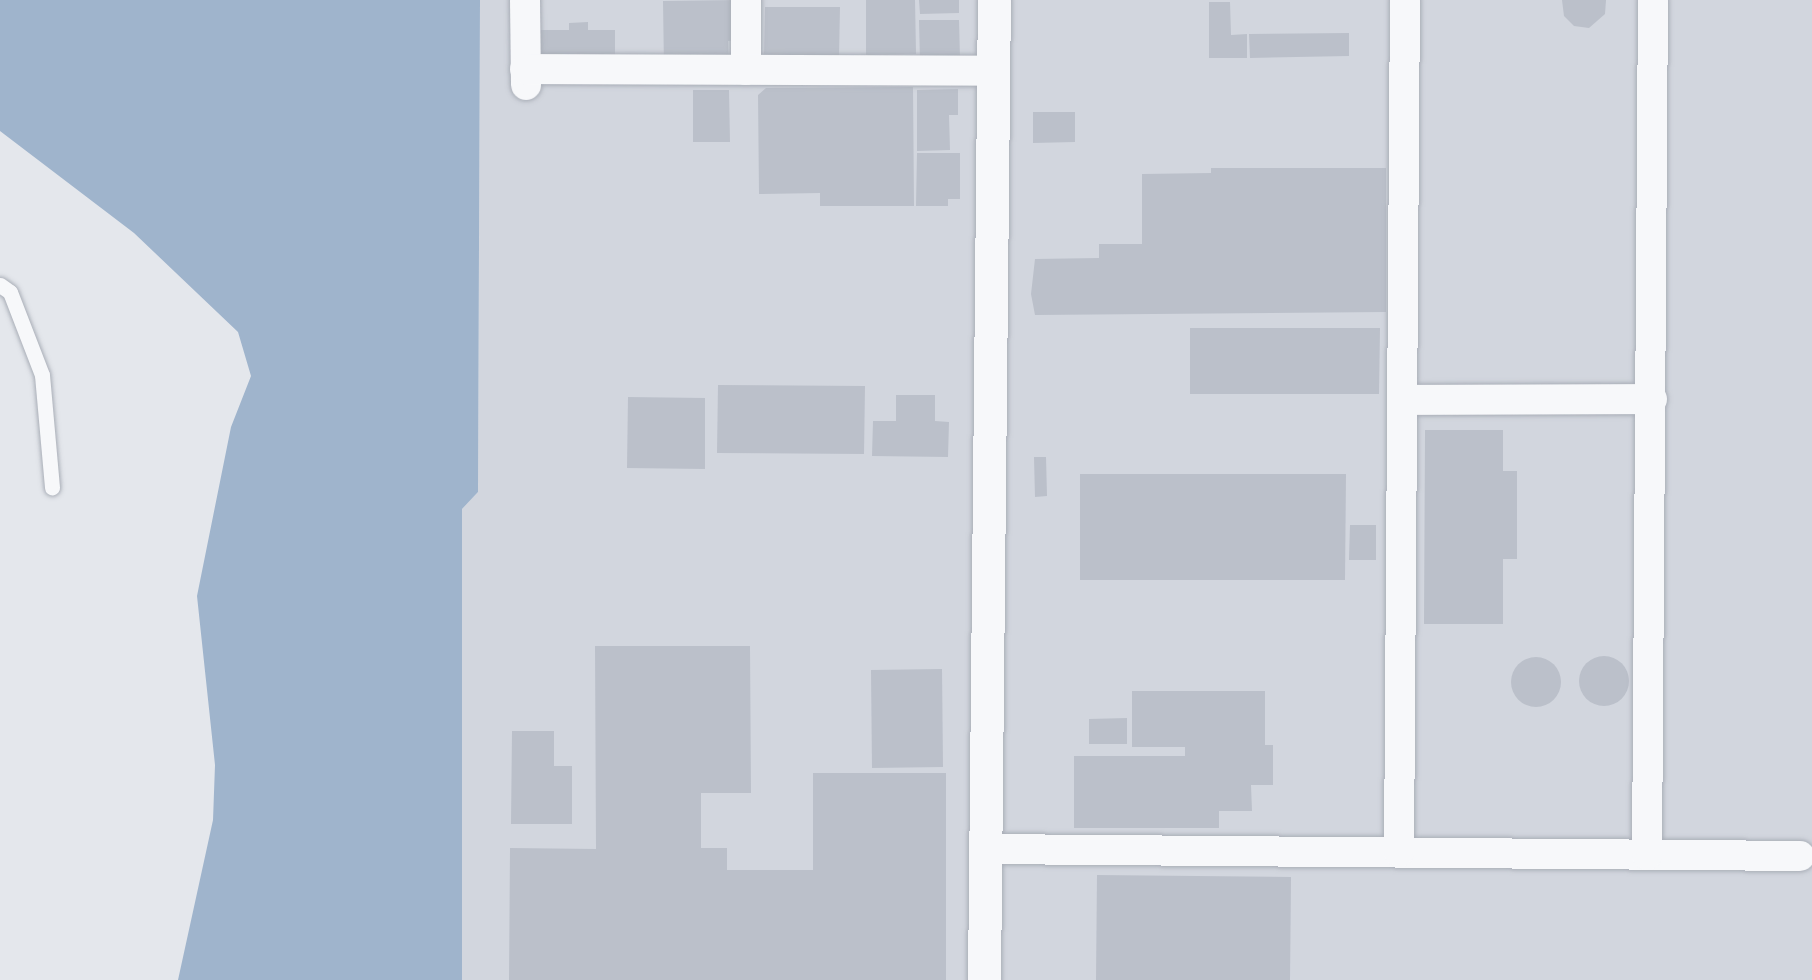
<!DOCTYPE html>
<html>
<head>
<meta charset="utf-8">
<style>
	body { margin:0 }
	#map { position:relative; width:1812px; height:980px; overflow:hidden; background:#e4e7ec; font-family:"Open Sans",sans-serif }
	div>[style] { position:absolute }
	.built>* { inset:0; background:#d2d6de }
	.water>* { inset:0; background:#9fb4cc }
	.building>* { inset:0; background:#bbc0ca }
	.round { border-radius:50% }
	.roads { filter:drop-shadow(0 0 2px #a9aeb7) drop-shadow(0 0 2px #a9aeb7) }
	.service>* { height:15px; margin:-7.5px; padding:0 7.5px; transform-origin:7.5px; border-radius:7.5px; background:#f7f8fa }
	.minor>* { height:30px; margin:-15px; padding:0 15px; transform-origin:15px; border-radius:15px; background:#f7f8fa }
	.tertiary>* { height:33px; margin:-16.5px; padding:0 16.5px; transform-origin:16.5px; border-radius:16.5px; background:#f7f8fa }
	span { translate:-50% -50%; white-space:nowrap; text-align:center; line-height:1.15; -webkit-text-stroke:5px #f4f6f9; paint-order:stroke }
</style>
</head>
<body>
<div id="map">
	<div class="built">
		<i style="clip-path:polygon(480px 0,1812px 0,1812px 980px,462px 980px,462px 509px,478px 492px)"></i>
	</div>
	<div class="water">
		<i style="clip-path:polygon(0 0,480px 0,478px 492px,462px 509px,462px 980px,178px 980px,213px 820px,215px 765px,197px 596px,231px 427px,251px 376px,238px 332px,134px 233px,0 131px)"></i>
	</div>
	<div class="building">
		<i style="clip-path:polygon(739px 0,739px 40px,728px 41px,729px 67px,664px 68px,663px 1px)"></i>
		<i style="clip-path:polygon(866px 0,915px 0,916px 54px,866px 55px)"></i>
		<i style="clip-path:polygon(919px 0,959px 0,959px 13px,920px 14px)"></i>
		<i style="clip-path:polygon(1562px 0,1606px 0,1605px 14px,1589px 28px,1574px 26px,1564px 16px)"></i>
		<i style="clip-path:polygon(1209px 2px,1230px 2px,1231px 35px,1247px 34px,1247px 58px,1209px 58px)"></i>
		<i style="clip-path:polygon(765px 7px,840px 7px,839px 56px,764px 60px)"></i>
		<i style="clip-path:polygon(919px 20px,959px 20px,960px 59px,920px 60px)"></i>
		<i style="clip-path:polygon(588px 22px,588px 30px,615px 30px,615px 64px,540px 65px,540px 30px,569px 30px,569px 23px)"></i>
		<i style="clip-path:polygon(1349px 33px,1349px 56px,1250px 58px,1249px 34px)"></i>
		<i style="clip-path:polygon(913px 87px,914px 206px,820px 206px,820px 193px,759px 194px,758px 95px,766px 88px)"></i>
		<i style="clip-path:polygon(958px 89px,958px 115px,949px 115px,950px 150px,917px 151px,917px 90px)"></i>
		<i style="clip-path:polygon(693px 90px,729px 90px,730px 142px,693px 142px)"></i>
		<i style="clip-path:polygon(1033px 112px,1075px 112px,1075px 142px,1033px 143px)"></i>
		<i style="clip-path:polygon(917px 153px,960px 153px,960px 199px,948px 199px,948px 206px,916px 206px)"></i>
		<i style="clip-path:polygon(1211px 168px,1386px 168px,1386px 312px,1035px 315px,1031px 294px,1035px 259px,1099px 258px,1099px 244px,1142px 244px,1142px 174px,1211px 173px)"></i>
		<i style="clip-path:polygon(1190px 328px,1380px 328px,1379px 394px,1190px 394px)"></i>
		<i style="clip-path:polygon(718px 385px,865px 386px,864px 454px,717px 453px)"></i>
		<i style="clip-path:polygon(896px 395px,935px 395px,935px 421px,949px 422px,948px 457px,872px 456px,873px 421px,896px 421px)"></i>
		<i style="clip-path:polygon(628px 397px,705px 398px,705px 469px,627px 468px)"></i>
		<i style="clip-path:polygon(1425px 430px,1503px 430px,1503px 471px,1517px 471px,1517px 559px,1503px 559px,1503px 624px,1424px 624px)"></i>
		<i style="clip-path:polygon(1034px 457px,1046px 457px,1047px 496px,1035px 497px)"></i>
		<i style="clip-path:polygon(1080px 474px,1346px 474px,1345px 580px,1080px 580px)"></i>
		<i style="clip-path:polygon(1350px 525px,1376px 525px,1376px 560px,1349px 560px)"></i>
		<i style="clip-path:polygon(595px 646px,750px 646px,751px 793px,701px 793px,701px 848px,727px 848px,727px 870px,813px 870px,813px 773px,946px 773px,946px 980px,509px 980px,510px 848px,596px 849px)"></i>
		<i class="round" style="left:1579px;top:656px;width:50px;height:50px"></i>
		<i class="round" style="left:1511px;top:657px;width:50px;height:50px"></i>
		<i style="clip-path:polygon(942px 669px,943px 767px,872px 768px,871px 670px)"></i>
		<i style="clip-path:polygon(1132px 691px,1265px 691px,1265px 745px,1273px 745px,1273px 785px,1251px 785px,1252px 811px,1219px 811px,1219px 828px,1074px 828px,1074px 756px,1185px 756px,1185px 747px,1132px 747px)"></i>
		<i style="clip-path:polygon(1127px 718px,1127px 744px,1089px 744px,1089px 719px)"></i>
		<i style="clip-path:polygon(512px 731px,554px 731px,554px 766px,572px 766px,572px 824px,511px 824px)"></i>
		<i style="clip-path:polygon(1097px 875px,1291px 877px,1290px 980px,1096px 980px)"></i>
	</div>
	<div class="roads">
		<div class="service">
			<i style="left:0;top:285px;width:12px;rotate:35deg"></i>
			<i style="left:10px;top:292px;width:89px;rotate:68.9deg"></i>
			<i style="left:42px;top:375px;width:113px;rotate:84.9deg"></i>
		</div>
		<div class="minor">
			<i style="left:525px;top:0;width:85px;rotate:89.3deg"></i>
			<i style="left:746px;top:0;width:70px;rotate:90deg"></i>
			<i style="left:525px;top:69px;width:468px;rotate:0.2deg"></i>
			<i style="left:1402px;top:400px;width:250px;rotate:-0.2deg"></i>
			<i style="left:985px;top:849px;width:815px;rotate:0.49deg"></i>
			<i style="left:1399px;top:852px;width:852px;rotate:-89.6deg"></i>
			<i style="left:1647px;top:855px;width:855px;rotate:-89.6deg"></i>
		</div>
		<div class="tertiary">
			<i style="left:984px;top:980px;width:980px;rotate:-89.42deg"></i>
		</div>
	</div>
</div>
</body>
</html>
